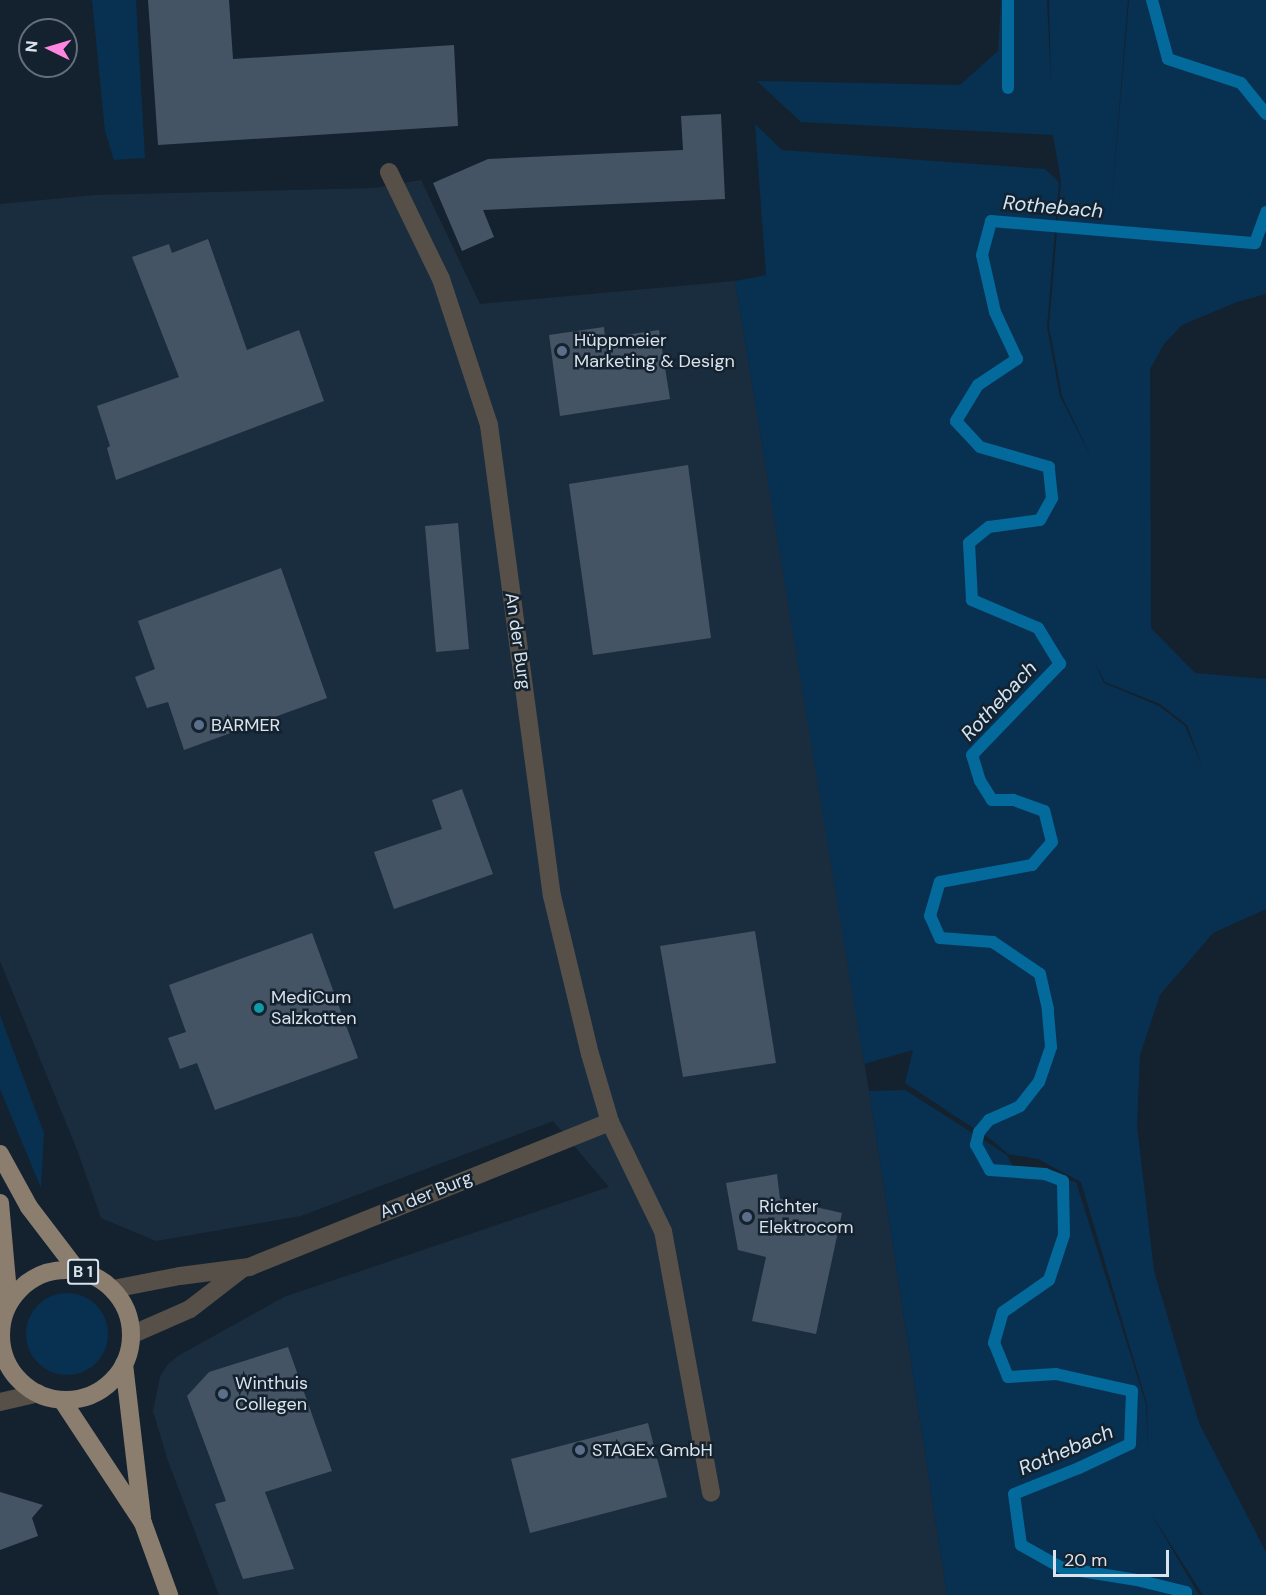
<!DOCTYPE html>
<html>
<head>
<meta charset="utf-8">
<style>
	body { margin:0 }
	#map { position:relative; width:1266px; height:1595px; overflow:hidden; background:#14222f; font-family:"DM Sans",sans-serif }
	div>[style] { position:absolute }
	.built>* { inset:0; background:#1a2d3f }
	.green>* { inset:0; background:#083051 }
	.round { border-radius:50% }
	.stream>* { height:12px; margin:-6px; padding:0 6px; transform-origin:6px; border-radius:6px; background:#04699b }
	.building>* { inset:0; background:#455464 }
	.minor>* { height:18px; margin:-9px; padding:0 9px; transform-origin:9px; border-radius:9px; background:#565048 }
	.major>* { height:18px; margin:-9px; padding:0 9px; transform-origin:9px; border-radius:9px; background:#8b7e6f }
	.major>.ring { margin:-9px; padding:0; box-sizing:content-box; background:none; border:18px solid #8b7e6f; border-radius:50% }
	.dots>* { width:16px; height:16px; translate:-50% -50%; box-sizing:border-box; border:3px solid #14222f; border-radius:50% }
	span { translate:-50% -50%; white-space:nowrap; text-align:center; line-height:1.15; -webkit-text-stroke:5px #14222f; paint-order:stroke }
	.shield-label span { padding:2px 4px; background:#14222f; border:2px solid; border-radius:4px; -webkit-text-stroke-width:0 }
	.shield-label { font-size:16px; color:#dae3ec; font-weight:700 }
	.poi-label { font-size:18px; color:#dae3ec }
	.left { translate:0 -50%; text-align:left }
	.street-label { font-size:18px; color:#dae3ec }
	.water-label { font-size:20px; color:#d2e6f4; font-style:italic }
	.north { position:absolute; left:18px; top:18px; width:60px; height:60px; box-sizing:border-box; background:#14222f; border:2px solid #636f7b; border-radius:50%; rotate:275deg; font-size:16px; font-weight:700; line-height:24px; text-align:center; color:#dae3ec }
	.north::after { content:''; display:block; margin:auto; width:21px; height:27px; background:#fe85e0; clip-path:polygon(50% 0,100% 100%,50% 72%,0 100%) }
	.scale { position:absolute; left:1053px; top:1550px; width:116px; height:27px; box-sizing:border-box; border:3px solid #dae3ec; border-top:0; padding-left:8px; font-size:18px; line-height:21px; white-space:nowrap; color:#dae3ec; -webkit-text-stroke:4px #14222f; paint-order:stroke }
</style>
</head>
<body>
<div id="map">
	<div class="built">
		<i style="clip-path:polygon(421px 180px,480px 304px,735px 281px,869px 1091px,947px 1595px,219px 1595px,168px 1461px,153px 1411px,160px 1377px,168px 1364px,178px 1356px,284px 1297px,609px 1187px,553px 1121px,301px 1216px,156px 1241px,101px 1218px,78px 1152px,0 961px,0 204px,95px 195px,375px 188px)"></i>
	</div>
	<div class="green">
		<i style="clip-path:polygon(92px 0,136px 0,145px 158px,114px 160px,105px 131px)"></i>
		<i style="clip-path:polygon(evenodd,1001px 0,1047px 0,1051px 85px,1049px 0,1128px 0,1110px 220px,1129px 0,1266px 0,1266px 294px,1237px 302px,1182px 325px,1164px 344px,1150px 369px,1151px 628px,1195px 673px,1266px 679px,1266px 909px,1213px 933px,1160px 995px,1140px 1055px,1137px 1126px,1154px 1271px,1199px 1423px,1266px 1552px,1266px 1595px,1203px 1595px,1150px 1512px,1199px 1595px,947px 1595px,869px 1091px,905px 1090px,1007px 1155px,1013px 1167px,1076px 1182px,1146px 1404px,1148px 1453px,1147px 1404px,1081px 1182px,1038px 1159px,1008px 1154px,993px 1141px,905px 1083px,913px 1050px,864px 1064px,735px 281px,766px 275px,755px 124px,782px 150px,1045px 169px,1059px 182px,1047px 327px,1060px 396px,1093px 461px,1062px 396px,1049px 327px,1061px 181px,1053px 135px,801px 122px,757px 81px,960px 85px,998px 51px,1001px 0,1094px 661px,1105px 682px,1160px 704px,1187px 725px,1203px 768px,1185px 726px,1159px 706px,1104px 683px,1094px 661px)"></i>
		<i style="clip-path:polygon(0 1015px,44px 1133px,41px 1188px,0 1089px)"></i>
		<i class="round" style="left:26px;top:1293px;width:82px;height:82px"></i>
	</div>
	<div class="stream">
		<i style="left:1152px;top:0;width:61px;rotate:74.8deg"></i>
		<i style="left:1168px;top:59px;width:77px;rotate:18.2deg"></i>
		<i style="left:1241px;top:83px;width:40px;rotate:51deg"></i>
		<i style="left:1008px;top:88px;width:88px;rotate:-90deg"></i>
		<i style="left:1186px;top:1595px;width:3px;rotate:-90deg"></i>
		<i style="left:1186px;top:1592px;width:50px;rotate:-166.2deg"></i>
		<i style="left:1137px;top:1580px;width:76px;rotate:-170.9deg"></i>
		<i style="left:1062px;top:1568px;width:47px;rotate:-150.7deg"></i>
		<i style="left:1021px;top:1545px;width:51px;rotate:-97.8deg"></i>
		<i style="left:1014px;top:1494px;width:70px;rotate:-21.8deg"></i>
		<i style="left:1079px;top:1468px;width:56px;rotate:-25.2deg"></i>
		<i style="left:1130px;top:1444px;width:53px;rotate:-87.8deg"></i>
		<i style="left:1132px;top:1391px;width:78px;rotate:-167.4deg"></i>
		<i style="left:1056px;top:1374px;width:48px;rotate:176.4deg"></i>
		<i style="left:1008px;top:1377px;width:37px;rotate:-112deg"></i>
		<i style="left:994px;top:1343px;width:32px;rotate:-74deg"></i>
		<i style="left:1003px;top:1312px;width:56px;rotate:-34.8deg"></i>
		<i style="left:1049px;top:1280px;width:47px;rotate:-71.6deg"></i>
		<i style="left:1064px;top:1235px;width:54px;rotate:-91.1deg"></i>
		<i style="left:1063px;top:1181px;width:19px;rotate:-159deg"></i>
		<i style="left:1045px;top:1174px;width:55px;rotate:-175.8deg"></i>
		<i style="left:990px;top:1170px;width:29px;rotate:-119deg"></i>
		<i style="left:976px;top:1145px;width:13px;rotate:-77deg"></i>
		<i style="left:979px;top:1132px;width:16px;rotate:-50deg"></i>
		<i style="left:989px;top:1120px;width:34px;rotate:-24deg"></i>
		<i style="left:1020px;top:1106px;width:31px;rotate:-52deg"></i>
		<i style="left:1039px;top:1082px;width:37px;rotate:-71deg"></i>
		<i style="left:1051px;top:1047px;width:38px;rotate:-95deg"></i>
		<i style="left:1048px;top:1009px;width:36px;rotate:-103deg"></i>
		<i style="left:1040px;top:974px;width:57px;rotate:-145.8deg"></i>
		<i style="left:993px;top:942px;width:53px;rotate:-175.7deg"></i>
		<i style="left:940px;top:938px;width:24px;rotate:-114deg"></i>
		<i style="left:930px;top:916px;width:35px;rotate:-74deg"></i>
		<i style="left:940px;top:882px;width:94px;rotate:-10.5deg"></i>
		<i style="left:1032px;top:865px;width:30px;rotate:-49deg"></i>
		<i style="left:1052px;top:842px;width:32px;rotate:-104deg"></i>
		<i style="left:1044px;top:811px;width:33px;rotate:-160deg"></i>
		<i style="left:1013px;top:800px;width:21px;rotate:180deg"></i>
		<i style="left:992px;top:800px;width:22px;rotate:-122deg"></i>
		<i style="left:980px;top:781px;width:27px;rotate:-107deg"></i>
		<i style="left:972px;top:755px;width:127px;rotate:-46deg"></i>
		<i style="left:1060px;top:664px;width:42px;rotate:-121.4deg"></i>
		<i style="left:1038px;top:628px;width:72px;rotate:-157deg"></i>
		<i style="left:972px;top:600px;width:57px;rotate:-93deg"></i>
		<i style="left:969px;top:543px;width:26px;rotate:-39deg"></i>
		<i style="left:989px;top:527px;width:51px;rotate:-7.8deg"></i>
		<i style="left:1040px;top:520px;width:25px;rotate:-61deg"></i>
		<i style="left:1052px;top:498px;width:31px;rotate:-96deg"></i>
		<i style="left:1049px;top:467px;width:72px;rotate:-163.8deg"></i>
		<i style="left:980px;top:447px;width:35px;rotate:-133deg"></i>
		<i style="left:956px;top:421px;width:42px;rotate:-58.6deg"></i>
		<i style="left:978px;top:385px;width:47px;rotate:-33.7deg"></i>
		<i style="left:1017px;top:359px;width:52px;rotate:-115.1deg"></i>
		<i style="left:995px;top:312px;width:58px;rotate:-102.8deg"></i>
		<i style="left:982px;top:255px;width:35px;rotate:-75deg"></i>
		<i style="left:991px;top:221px;width:265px;rotate:4.8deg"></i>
		<i style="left:1255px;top:243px;width:33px;rotate:-70deg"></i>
	</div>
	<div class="building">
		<i style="clip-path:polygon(148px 0,229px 0,233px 59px,454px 45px,458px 126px,158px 145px)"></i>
		<i style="clip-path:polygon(721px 114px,725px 199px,483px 210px,494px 237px,462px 251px,433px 183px,488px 159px,683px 150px,681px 116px)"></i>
		<i style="clip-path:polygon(208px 239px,247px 350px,299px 330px,324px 401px,116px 480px,107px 448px,110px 446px,97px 406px,179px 377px,132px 257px,169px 244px,172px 253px)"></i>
		<i style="clip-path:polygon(604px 327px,605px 338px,659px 330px,670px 399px,560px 416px,549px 335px)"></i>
		<i style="clip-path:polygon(688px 465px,711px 638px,593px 655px,569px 484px)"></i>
		<i style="clip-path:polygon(458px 523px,469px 649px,436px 652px,425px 526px)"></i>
		<i style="clip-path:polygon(281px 568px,327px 698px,184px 750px,168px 702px,147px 708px,135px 677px,155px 669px,138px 621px)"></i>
		<i style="clip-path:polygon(462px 789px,493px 874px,394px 909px,374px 852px,442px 829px,432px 800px)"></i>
		<i style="clip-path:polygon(755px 931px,776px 1063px,683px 1077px,660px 946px)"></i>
		<i style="clip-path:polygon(312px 933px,358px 1058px,215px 1110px,197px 1063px,180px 1069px,168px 1038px,186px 1032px,169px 985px)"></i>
		<i style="clip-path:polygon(777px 1174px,780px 1199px,842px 1213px,816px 1334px,752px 1321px,766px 1257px,738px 1250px,726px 1183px)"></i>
		<i style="clip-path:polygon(288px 1347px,332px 1471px,265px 1492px,294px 1569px,243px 1579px,215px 1504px,226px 1501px,187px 1396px,209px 1372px)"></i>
		<i style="clip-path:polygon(648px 1423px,667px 1497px,530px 1533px,511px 1459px)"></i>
		<i style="clip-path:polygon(0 1492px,43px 1505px,32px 1518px,38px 1536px,0 1550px)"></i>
	</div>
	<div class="minor">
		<i style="left:389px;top:172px;width:119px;rotate:64.1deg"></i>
		<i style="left:441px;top:279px;width:154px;rotate:71.8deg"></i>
		<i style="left:489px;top:425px;width:475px;rotate:82.4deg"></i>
		<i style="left:552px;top:896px;width:163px;rotate:76.5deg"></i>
		<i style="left:590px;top:1054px;width:71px;rotate:73.6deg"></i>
		<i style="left:610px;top:1122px;width:121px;rotate:64.1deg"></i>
		<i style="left:663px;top:1231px;width:266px;rotate:79.6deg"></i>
		<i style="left:113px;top:1289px;width:68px;rotate:-11deg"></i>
		<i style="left:180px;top:1276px;width:70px;rotate:-7.4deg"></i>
		<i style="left:249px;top:1267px;width:389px;rotate:-21.9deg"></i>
		<i style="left:131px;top:1335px;width:64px;rotate:-23.8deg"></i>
		<i style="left:190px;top:1309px;width:66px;rotate:-37.6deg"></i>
		<i style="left:0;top:1339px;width:1px;rotate:-90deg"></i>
		<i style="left:0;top:1402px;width:39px;rotate:-13deg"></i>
	</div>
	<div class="major">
		<i style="left:0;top:1154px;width:60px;rotate:61.3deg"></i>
		<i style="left:29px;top:1207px;width:81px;rotate:52.6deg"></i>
		<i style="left:0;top:1203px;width:100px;rotate:84.9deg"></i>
		<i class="ring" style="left:1px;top:1270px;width:112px;height:112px"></i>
		<i style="left:124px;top:1364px;width:155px;rotate:83.3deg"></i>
		<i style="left:62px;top:1400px;width:147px;rotate:56.6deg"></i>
		<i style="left:143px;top:1523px;width:77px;rotate:70.1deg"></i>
	</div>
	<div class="dots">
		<i style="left:562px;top:351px;background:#5c6f8a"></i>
		<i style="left:199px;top:725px;background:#5c6f8a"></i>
		<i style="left:259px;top:1008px;background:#0f9aa8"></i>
		<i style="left:747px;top:1217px;background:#5c6f8a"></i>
		<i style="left:223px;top:1394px;background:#5c6f8a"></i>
		<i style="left:580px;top:1450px;background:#5c6f8a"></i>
	</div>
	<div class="shield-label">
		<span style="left:83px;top:1272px">B 1</span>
	</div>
	<div class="poi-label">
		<span class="left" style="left:574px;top:351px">Hüppmeier<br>Marketing &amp; Design</span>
		<span class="left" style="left:211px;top:725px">BARMER</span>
		<span class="left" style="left:271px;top:1008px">MediCum<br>Salzkotten</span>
		<span class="left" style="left:759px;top:1217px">Richter<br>Elektrocom</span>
		<span class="left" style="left:235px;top:1394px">Winthuis<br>Collegen</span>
		<span class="left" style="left:592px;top:1450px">STAGEx GmbH</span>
	</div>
	<div class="street-label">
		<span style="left:518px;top:641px;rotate:82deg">An der Burg</span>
		<span style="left:426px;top:1195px;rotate:-22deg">An der Burg</span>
	</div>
	<div class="water-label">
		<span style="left:1053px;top:207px;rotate:5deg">Rothebach</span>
		<span style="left:999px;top:701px;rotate:-47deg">Rothebach</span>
		<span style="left:1066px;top:1450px;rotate:-23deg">Rothebach</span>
	</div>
	<div class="north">N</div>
	<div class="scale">20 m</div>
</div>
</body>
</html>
